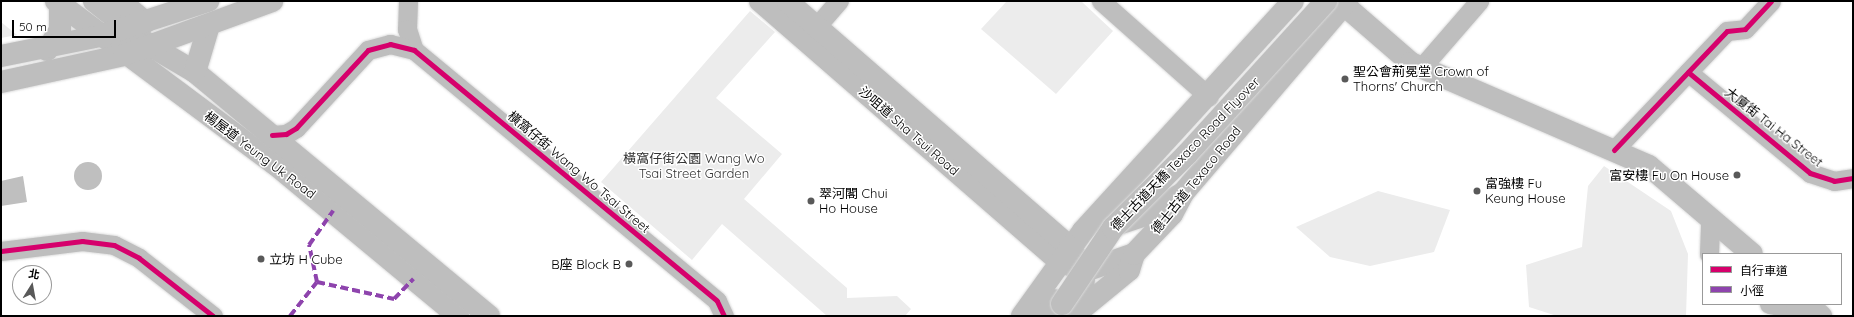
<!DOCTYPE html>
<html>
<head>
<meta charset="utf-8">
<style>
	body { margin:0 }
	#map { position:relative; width:1854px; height:317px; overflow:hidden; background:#fff; font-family:Quicksand,"Noto Sans TC",sans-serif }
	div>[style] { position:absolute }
	.green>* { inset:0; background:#ececec }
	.water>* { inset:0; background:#bfbfbf }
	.round { border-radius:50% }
	.roads { filter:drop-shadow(0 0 1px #dbdbdb) drop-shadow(0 0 1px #dbdbdb) }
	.minor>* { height:19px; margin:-9.5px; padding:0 9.5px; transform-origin:9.5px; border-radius:9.5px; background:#bebebe }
	.major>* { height:22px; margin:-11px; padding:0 11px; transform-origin:11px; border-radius:11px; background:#bebebe }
	.bridges { filter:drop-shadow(0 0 1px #dbdbdb) drop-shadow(0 0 1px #dbdbdb) }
	.major-bridge>* { height:22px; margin:-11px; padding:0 11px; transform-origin:11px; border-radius:11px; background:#bebebe }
	.quiet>* { height:4px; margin-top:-2px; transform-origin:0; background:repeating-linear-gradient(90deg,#8e44ad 0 8px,transparent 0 12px) }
	.cycleway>* { height:5px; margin:-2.5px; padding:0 2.5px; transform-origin:2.5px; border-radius:2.5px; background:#d6006c }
	.dots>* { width:11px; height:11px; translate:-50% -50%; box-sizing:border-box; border:2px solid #fff; border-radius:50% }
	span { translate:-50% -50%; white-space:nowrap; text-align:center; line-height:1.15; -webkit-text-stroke:3px #fff; paint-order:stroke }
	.poi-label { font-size:13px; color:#000 }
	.left { translate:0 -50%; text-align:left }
	.right { translate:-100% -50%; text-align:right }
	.street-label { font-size:13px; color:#000 }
	.park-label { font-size:13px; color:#333 }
	.frame { position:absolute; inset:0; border:2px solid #000; pointer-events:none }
	.legend { position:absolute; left:1702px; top:253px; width:140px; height:52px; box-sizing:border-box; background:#fff; border:1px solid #999; margin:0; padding:5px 7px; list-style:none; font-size:12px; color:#000 }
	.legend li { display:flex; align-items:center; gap:8px; height:20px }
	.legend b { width:20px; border:1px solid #999 }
	.north { position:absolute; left:12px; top:265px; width:40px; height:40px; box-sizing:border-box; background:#fff; border:1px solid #999; border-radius:50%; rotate:11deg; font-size:11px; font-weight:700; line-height:16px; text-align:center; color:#000 }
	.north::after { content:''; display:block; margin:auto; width:14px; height:18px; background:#595959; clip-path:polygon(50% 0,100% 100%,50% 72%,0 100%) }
	.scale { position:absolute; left:12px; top:20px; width:104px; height:18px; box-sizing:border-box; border:2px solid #000; border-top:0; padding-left:5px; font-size:12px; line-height:14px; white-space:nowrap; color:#000; -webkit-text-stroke:3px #fff; paint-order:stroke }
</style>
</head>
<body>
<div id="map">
	<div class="green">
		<i style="clip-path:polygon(1007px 1px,1081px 1px,1113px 31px,1056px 94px,981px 29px)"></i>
		<i style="clip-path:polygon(750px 11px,775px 32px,716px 98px,782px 154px,744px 199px,847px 288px,847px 298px,897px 296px,911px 309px,905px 316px,827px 316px,722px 224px,692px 260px,601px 182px)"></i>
		<i style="clip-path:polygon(1px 22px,17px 35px,1px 38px)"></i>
		<i style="clip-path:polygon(1604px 166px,1671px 211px,1688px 254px,1686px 316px,1557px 316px,1529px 307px,1526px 265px,1582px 247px,1588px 186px)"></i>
		<i style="clip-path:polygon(1378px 191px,1450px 210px,1434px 252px,1370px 266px,1330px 257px,1296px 227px)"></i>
	</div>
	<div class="water">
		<i class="round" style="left:74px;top:162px;width:28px;height:28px"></i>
		<i style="clip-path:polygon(23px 176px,27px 202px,1px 206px,1px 181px)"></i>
	</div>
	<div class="roads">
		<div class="minor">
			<i style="left:408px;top:1px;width:28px;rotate:92deg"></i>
			<i style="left:407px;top:29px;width:22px;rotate:72deg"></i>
			<i style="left:1101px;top:1px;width:144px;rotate:41.6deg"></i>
			<i style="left:816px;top:27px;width:35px;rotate:-49deg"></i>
			<i style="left:1421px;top:68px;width:89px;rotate:-49.1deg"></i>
			<i style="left:1688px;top:72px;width:158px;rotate:39.6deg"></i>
			<i style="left:1810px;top:173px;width:25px;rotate:18deg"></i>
			<i style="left:1834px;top:181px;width:19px;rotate:-9deg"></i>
			<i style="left:272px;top:135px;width:14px;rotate:-4deg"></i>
			<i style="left:286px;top:134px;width:12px;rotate:-31deg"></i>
			<i style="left:296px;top:128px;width:106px;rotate:-47.3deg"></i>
			<i style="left:368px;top:50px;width:23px;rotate:-15deg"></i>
			<i style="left:390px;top:44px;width:25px;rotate:14deg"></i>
			<i style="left:414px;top:50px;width:393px;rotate:39.6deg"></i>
			<i style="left:717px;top:301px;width:17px;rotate:65deg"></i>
			<i style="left:1614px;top:150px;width:164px;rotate:-46.5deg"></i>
			<i style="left:1727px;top:31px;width:18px;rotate:-6deg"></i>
			<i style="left:1745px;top:29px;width:38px;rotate:-47deg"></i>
			<i style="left:1px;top:251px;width:82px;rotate:-7deg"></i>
			<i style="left:82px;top:241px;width:32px;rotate:7deg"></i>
			<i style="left:114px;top:245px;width:28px;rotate:27deg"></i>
			<i style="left:139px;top:258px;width:94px;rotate:38.1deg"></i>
			<i style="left:1709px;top:254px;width:37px;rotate:-88deg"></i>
			<i style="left:1769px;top:304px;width:26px;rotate:11deg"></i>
			<i style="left:1795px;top:309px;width:16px;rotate:-15deg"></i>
		</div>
		<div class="major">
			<i style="left:56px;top:1px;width:273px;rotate:36.7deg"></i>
			<i style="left:275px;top:164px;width:238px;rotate:39.7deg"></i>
			<i style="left:94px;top:1px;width:70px;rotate:38.7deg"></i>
			<i style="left:149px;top:45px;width:53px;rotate:30.4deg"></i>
			<i style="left:195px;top:72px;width:382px;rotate:39.7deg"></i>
			<i style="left:120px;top:1px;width:33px;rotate:40deg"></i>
			<i style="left:760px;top:1px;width:396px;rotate:41deg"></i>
			<i style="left:1059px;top:261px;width:28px;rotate:21deg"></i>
			<i style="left:1085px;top:271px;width:52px;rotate:-19.1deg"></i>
			<i style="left:787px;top:1px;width:375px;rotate:41deg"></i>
			<i style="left:1070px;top:247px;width:28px;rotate:58deg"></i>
			<i style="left:1085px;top:271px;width:38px;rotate:97deg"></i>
			<i style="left:1344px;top:5px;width:89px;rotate:40.9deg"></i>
			<i style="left:1411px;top:63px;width:259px;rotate:23.4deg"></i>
			<i style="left:1649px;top:166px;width:135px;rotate:40.5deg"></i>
			<i style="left:47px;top:50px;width:24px;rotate:-57deg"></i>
			<i style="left:60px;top:30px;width:26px;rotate:-90deg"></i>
			<i style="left:1px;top:56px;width:101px;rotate:-11.4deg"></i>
			<i style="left:100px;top:36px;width:114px;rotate:-18deg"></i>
			<i style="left:195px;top:72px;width:49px;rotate:-73.4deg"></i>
			<i style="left:1px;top:82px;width:126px;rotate:-12.4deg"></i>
			<i style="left:124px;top:55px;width:158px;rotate:-20deg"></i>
			<i style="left:1112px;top:226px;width:32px;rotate:-18deg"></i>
			<i style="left:1142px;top:216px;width:47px;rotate:-29.3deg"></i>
			<i style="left:1808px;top:304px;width:18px;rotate:43deg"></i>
			<i style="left:1022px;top:316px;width:105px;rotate:-54.3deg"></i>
			<i style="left:1083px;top:231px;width:311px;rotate:-47.6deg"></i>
			<i style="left:1046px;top:316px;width:18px;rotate:-61deg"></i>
			<i style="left:1073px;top:316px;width:72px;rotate:-39.4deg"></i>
			<i style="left:1129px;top:270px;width:17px;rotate:-73deg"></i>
			<i style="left:1134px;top:254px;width:55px;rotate:-46.5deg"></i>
			<i style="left:1172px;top:214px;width:24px;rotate:-62deg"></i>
			<i style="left:1183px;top:193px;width:253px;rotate:-49.5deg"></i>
		</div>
	</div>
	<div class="bridges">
		<div class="major-bridge">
			<i style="left:1062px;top:304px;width:92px;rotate:-56.1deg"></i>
			<i style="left:1113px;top:228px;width:105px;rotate:-45deg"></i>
			<i style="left:1187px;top:154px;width:207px;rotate:-47.7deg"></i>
		</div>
	</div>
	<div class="quiet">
		<i style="left:317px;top:282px;width:79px;rotate:12.4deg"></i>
		<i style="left:394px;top:299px;width:28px;rotate:-46deg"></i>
		<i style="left:290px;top:316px;width:43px;rotate:-51.5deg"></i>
		<i style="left:317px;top:282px;width:38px;rotate:-102deg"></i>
		<i style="left:309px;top:245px;width:42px;rotate:-54.8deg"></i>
	</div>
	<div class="cycleway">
		<i style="left:1688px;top:72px;width:158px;rotate:39.6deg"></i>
		<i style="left:1810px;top:173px;width:25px;rotate:18deg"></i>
		<i style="left:1834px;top:181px;width:19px;rotate:-9deg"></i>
		<i style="left:272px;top:135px;width:14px;rotate:-4deg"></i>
		<i style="left:286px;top:134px;width:12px;rotate:-31deg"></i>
		<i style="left:296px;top:128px;width:106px;rotate:-47.3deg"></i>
		<i style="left:368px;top:50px;width:23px;rotate:-15deg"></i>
		<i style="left:390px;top:44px;width:25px;rotate:14deg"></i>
		<i style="left:414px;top:50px;width:393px;rotate:39.6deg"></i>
		<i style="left:717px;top:301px;width:17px;rotate:65deg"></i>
		<i style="left:1614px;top:150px;width:164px;rotate:-46.5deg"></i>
		<i style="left:1727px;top:31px;width:18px;rotate:-6deg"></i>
		<i style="left:1745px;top:29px;width:38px;rotate:-47deg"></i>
		<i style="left:1px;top:251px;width:82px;rotate:-7deg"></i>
		<i style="left:82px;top:241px;width:32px;rotate:7deg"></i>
		<i style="left:114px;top:245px;width:28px;rotate:27deg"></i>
		<i style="left:139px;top:258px;width:94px;rotate:38.1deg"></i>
	</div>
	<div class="dots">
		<i style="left:1345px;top:79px;background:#595959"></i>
		<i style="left:1737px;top:175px;background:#595959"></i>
		<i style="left:1477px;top:191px;background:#595959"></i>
		<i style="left:811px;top:201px;background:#595959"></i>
		<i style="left:261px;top:259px;background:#595959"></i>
		<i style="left:629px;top:264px;background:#595959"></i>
	</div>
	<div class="poi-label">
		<span class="left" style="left:1353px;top:79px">聖公會荊冕堂 Crown of<br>Thorns' Church</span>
		<span class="right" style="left:1729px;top:175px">富安樓 Fu On House</span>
		<span class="left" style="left:1485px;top:191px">富強樓 Fu<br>Keung House</span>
		<span class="left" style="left:819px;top:201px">翠河閣 Chui<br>Ho House</span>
		<span class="left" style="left:269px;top:259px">立坊 H Cube</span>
		<span class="right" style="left:621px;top:264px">B座 Block B</span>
	</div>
	<div class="street-label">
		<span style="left:1774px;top:127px;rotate:38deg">大廈街 Tai Ha Street</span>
		<span style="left:909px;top:131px;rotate:41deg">沙咀道 Sha Tsui Road</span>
		<span style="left:1185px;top:154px;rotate:-46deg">德士古道天橋 Texaco Road Flyover</span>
		<span style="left:260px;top:155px;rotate:37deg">楊屋道 Yeung Uk Road</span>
		<span style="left:579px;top:172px;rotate:40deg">橫窩仔街 Wang Wo Tsai Street</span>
		<span style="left:1196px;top:180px;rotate:-51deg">德士古道 Texaco Road</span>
	</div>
	<div class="park-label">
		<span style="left:694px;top:166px">橫窩仔街公園 Wang Wo<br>Tsai Street Garden</span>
	</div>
	<div class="frame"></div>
	<ul class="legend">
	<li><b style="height:5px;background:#d6006c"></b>自行車道</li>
	<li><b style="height:5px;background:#8e44ad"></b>小徑</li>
	</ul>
	<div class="north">北</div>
	<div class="scale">50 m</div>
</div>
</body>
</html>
